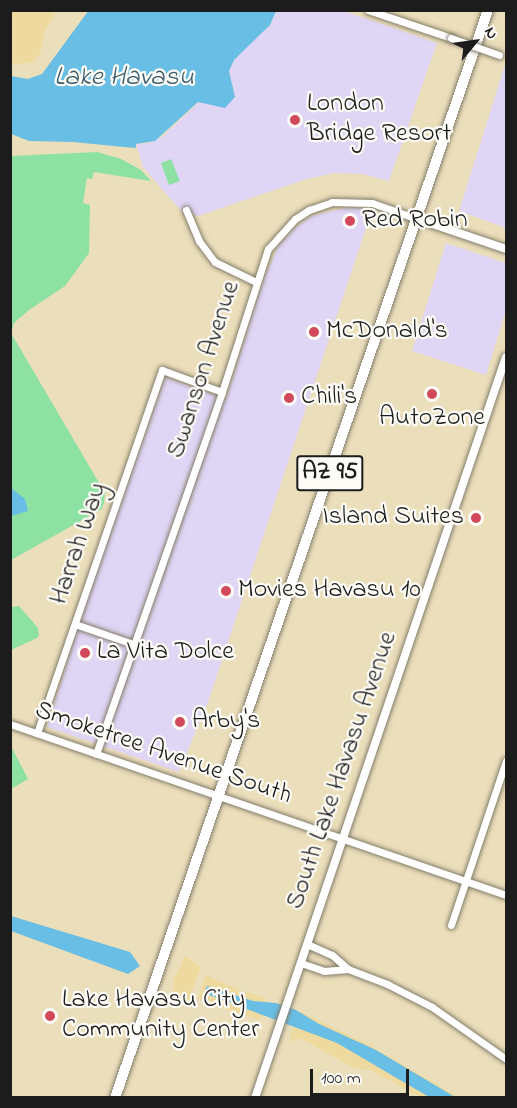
<!DOCTYPE html>
<html>
<head>
<meta charset="utf-8">
<style>
	body { margin:0 }
	#map { position:relative; width:517px; height:1108px; overflow:hidden; background:#ebdeba; font-family:"Indie Flower",sans-serif }
	div>[style] { position:absolute }
	.built>* { inset:0; background:#dfd5f5 }
	.green>* { inset:0; background:#8ce1a3 }
	.sand>* { inset:0; background:#eeda9e }
	.water>* { inset:0; background:#69bee5 }
	.roads { filter:drop-shadow(0 0 2px #847d6b) drop-shadow(0 0 2px #847d6b) }
	.minor>* { height:7px; margin:-3.5px; padding:0 3.5px; transform-origin:3.5px; border-radius:3.5px; background:#fff }
	.major>* { height:8px; margin:-4px; padding:0 4px; transform-origin:4px; border-radius:4px; background:#fff }
	.highway>* { height:10px; margin:-5px; padding:0 5px; transform-origin:5px; border-radius:5px; background:#fff }
	.bridges { filter:drop-shadow(0 0 2px #847d6b) drop-shadow(0 0 2px #847d6b) }
	.minor-bridge>* { height:7px; margin:-3.5px; padding:0 3.5px; transform-origin:3.5px; border-radius:3.5px; background:#fff }
	.dots>* { width:16px; height:16px; translate:-50% -50%; box-sizing:border-box; border:3px solid #fdfcf7; border-radius:50% }
	span { translate:-50% -50%; white-space:nowrap; text-align:center; line-height:1.15; -webkit-text-stroke:4.5px #fdfcf7; paint-order:stroke }
	.shield-label span { padding:2px 4px; background:#fdfcf7; border:2px solid; border-radius:4px; -webkit-text-stroke-width:0 }
	.shield-label { font-size:24px; color:#1c1c1c; font-weight:700 }
	.poi-label { font-size:26px; color:#1c1c1c }
	.left { translate:0 -50%; text-align:left }
	.right { translate:-100% -50%; text-align:right }
	.street-label { font-size:26px; color:#1c1c1c }
	.water-label { font-size:27px; color:#3b5d6c; font-style:italic }
	.frame { position:absolute; inset:0; border:12px solid #1c1c1c; pointer-events:none }
	.north { position:absolute; left:445px; top:12px; width:60px; height:60px; -webkit-text-stroke:4px #fdfcf7; paint-order:stroke; rotate:61deg; font-size:16px; font-weight:700; line-height:24px; text-align:center; color:#1c1c1c }
	.north::after { content:''; display:block; margin:auto; width:21px; height:27px; background:#1c1c1c; clip-path:polygon(50% 0,100% 100%,50% 72%,0 100%) }
	.scale { position:absolute; left:310px; top:1069px; width:99px; height:27px; box-sizing:border-box; border:3px solid #1c1c1c; border-top:0; padding-left:8px; font-size:18px; line-height:21px; white-space:nowrap; color:#1c1c1c; -webkit-text-stroke:4px #fdfcf7; paint-order:stroke }
</style>
</head>
<body>
<div id="map">
	<div class="built">
		<i style="clip-path:polygon(276px 11px,344px 11px,437px 43px,389px 181px,362px 174px,334px 173px,307px 179px,198px 216px,182px 212px,143px 167px,136px 144px,149px 143px,163px 136px,199px 102px,235px 97px,229px 71px,234px 60px,270px 25px)"></i>
		<i style="clip-path:polygon(505px 65px,506px 66px,506px 228px,459px 211px)"></i>
		<i style="clip-path:polygon(348px 207px,372px 210px,208px 702px,179px 772px,47px 727px,83px 611px,165px 377px,226px 399px,262px 284px,278px 246px,293px 229px,312px 216px)"></i>
		<i style="clip-path:polygon(446px 243px,506px 263px,506px 310px,486px 375px,412px 351px)"></i>
	</div>
	<div class="green">
		<i style="clip-path:polygon(97px 152px,121px 159px,141px 170px,151px 181px,94px 172px,92px 179px,87px 178px,83px 203px,90px 205px,89px 253px,65px 286px,29px 310px,14px 323px,11px 333px,105px 493px,104px 502px,102px 509px,11px 560px,10px 156px)"></i>
		<i style="clip-path:polygon(171px 159px,180px 181px,169px 185px,161px 163px)"></i>
		<i style="clip-path:polygon(19px 606px,38px 628px,39px 635px,37px 638px,11px 650px,11px 607px)"></i>
		<i style="clip-path:polygon(11px 746px,28px 779px,11px 789px,10px 789px)"></i>
	</div>
	<div class="sand">
		<i style="clip-path:polygon(11px 10px,56px 11px,44px 33px,41px 51px,34px 62px,11px 65px)"></i>
		<i style="clip-path:polygon(185px 956px,201px 967px,188px 1002px,172px 998px,174px 979px)"></i>
		<i style="clip-path:polygon(206px 975px,239px 990px,238px 993px,243px 995px,246px 992px,267px 999px,264px 1001px,273px 1005px,259px 1020px,198px 999px)"></i>
		<i style="clip-path:polygon(299px 1011px,371px 1046px,458px 1097px,420px 1097px,372px 1071px,350px 1066px,300px 1038px,292px 1042px,290px 1038px)"></i>
	</div>
	<div class="water">
		<i style="clip-path:polygon(89px 10px,276px 10px,276px 11px,270px 25px,234px 60px,229px 71px,235px 97px,225px 108px,198px 102px,155px 141px,136px 144px,136px 148px,124px 147px,73px 142px,29px 141px,11px 134px,11px 76px,28px 79px,42px 74px)"></i>
		<i style="clip-path:polygon(11px 488px,25px 499px,28px 511px,11px 516px)"></i>
		<i style="clip-path:polygon(11px 916px,130px 952px,140px 966px,128px 974px,11px 931px)"></i>
		<i style="clip-path:polygon(207px 986px,253px 1001px,276px 1003px,296px 1010px,319px 1024px,376px 1050px,455px 1097px,429px 1097px,337px 1043px,204px 993px)"></i>
	</div>
	<div class="roads">
		<div class="minor">
			<i style="left:368px;top:10px;width:88px;rotate:18.6deg"></i>
			<i style="left:186px;top:210px;width:34px;rotate:67deg"></i>
			<i style="left:199px;top:241px;width:26px;rotate:53deg"></i>
			<i style="left:215px;top:262px;width:46px;rotate:26deg"></i>
			<i style="left:75px;top:624px;width:61px;rotate:19deg"></i>
			<i style="left:10px;top:724px;width:525px;rotate:19.02deg"></i>
			<i style="left:37px;top:733px;width:384px;rotate:-71deg"></i>
			<i style="left:162px;top:370px;width:64px;rotate:20.1deg"></i>
			<i style="left:96px;top:754px;width:383px;rotate:-70.8deg"></i>
			<i style="left:222px;top:392px;width:150px;rotate:-72.2deg"></i>
			<i style="left:268px;top:249px;width:40px;rotate:-48deg"></i>
			<i style="left:295px;top:219px;width:17px;rotate:-33deg"></i>
			<i style="left:309px;top:210px;width:24px;rotate:-19deg"></i>
			<i style="left:332px;top:202px;width:40px;rotate:1.4deg"></i>
			<i style="left:372px;top:203px;width:49px;rotate:19.2deg"></i>
			<i style="left:451px;top:925px;width:173px;rotate:-71.5deg"></i>
			<i style="left:307px;top:944px;width:27px;rotate:24deg"></i>
			<i style="left:332px;top:955px;width:21px;rotate:41deg"></i>
			<i style="left:348px;top:969px;width:42px;rotate:21deg"></i>
			<i style="left:387px;top:984px;width:51px;rotate:27.1deg"></i>
			<i style="left:432px;top:1007px;width:90px;rotate:35.1deg"></i>
			<i style="left:301px;top:963px;width:24px;rotate:19deg"></i>
			<i style="left:324px;top:971px;width:24px;rotate:-5deg"></i>
		</div>
		<div class="major">
			<i style="left:418px;top:219px;width:93px;rotate:18.8deg"></i>
			<i style="left:255px;top:1098px;width:782px;rotate:-71.29deg"></i>
		</div>
		<div class="highway">
			<i style="left:115px;top:1098px;width:1150px;rotate:-71.08deg"></i>
		</div>
	</div>
	<div class="bridges">
		<div class="minor-bridge">
			<i style="left:451px;top:38px;width:51px;rotate:19.5deg"></i>
		</div>
	</div>
	<div class="dots">
		<i style="left:295px;top:120px;background:#d1495b"></i>
		<i style="left:350px;top:221px;background:#d1495b"></i>
		<i style="left:314px;top:332px;background:#d1495b"></i>
		<i style="left:432px;top:394px;background:#d1495b"></i>
		<i style="left:289px;top:398px;background:#d1495b"></i>
		<i style="left:476px;top:518px;background:#d1495b"></i>
		<i style="left:226px;top:591px;background:#d1495b"></i>
		<i style="left:85px;top:653px;background:#d1495b"></i>
		<i style="left:180px;top:722px;background:#d1495b"></i>
		<i style="left:50px;top:1016px;background:#d1495b"></i>
	</div>
	<div class="shield-label">
		<span style="left:330px;top:473px">AZ 95</span>
	</div>
	<div class="poi-label">
		<span class="left" style="left:307px;top:120px">London<br>Bridge Resort</span>
		<span class="left" style="left:362px;top:221px">Red Robin</span>
		<span class="left" style="left:326px;top:332px">McDonald's</span>
		<span class="left" style="left:301px;top:398px">Chili's</span>
		<span style="left:432px;top:419px">AutoZone</span>
		<span class="right" style="left:464px;top:518px">Island Suites</span>
		<span class="left" style="left:238px;top:591px">Movies Havasu 10</span>
		<span class="left" style="left:97px;top:653px">La Vita Dolce</span>
		<span class="left" style="left:192px;top:722px">Arby's</span>
		<span class="left" style="left:62px;top:1016px">Lake Havasu City<br>Community Center</span>
	</div>
	<div class="street-label">
		<span style="left:205px;top:370px;rotate:-72deg">Swanson Avenue</span>
		<span style="left:80px;top:544px;rotate:-71deg">Harrah Way</span>
		<span style="left:163px;top:754px;rotate:19deg">Smoketree Avenue South</span>
		<span style="left:343px;top:771px;rotate:-71deg">South Lake Havasu Avenue</span>
	</div>
	<div class="water-label">
		<span style="left:124px;top:78px">Lake Havasu</span>
	</div>
	<div class="frame"></div>
	<div class="north">N</div>
	<div class="scale">100 m</div>
</div>
</body>
</html>
